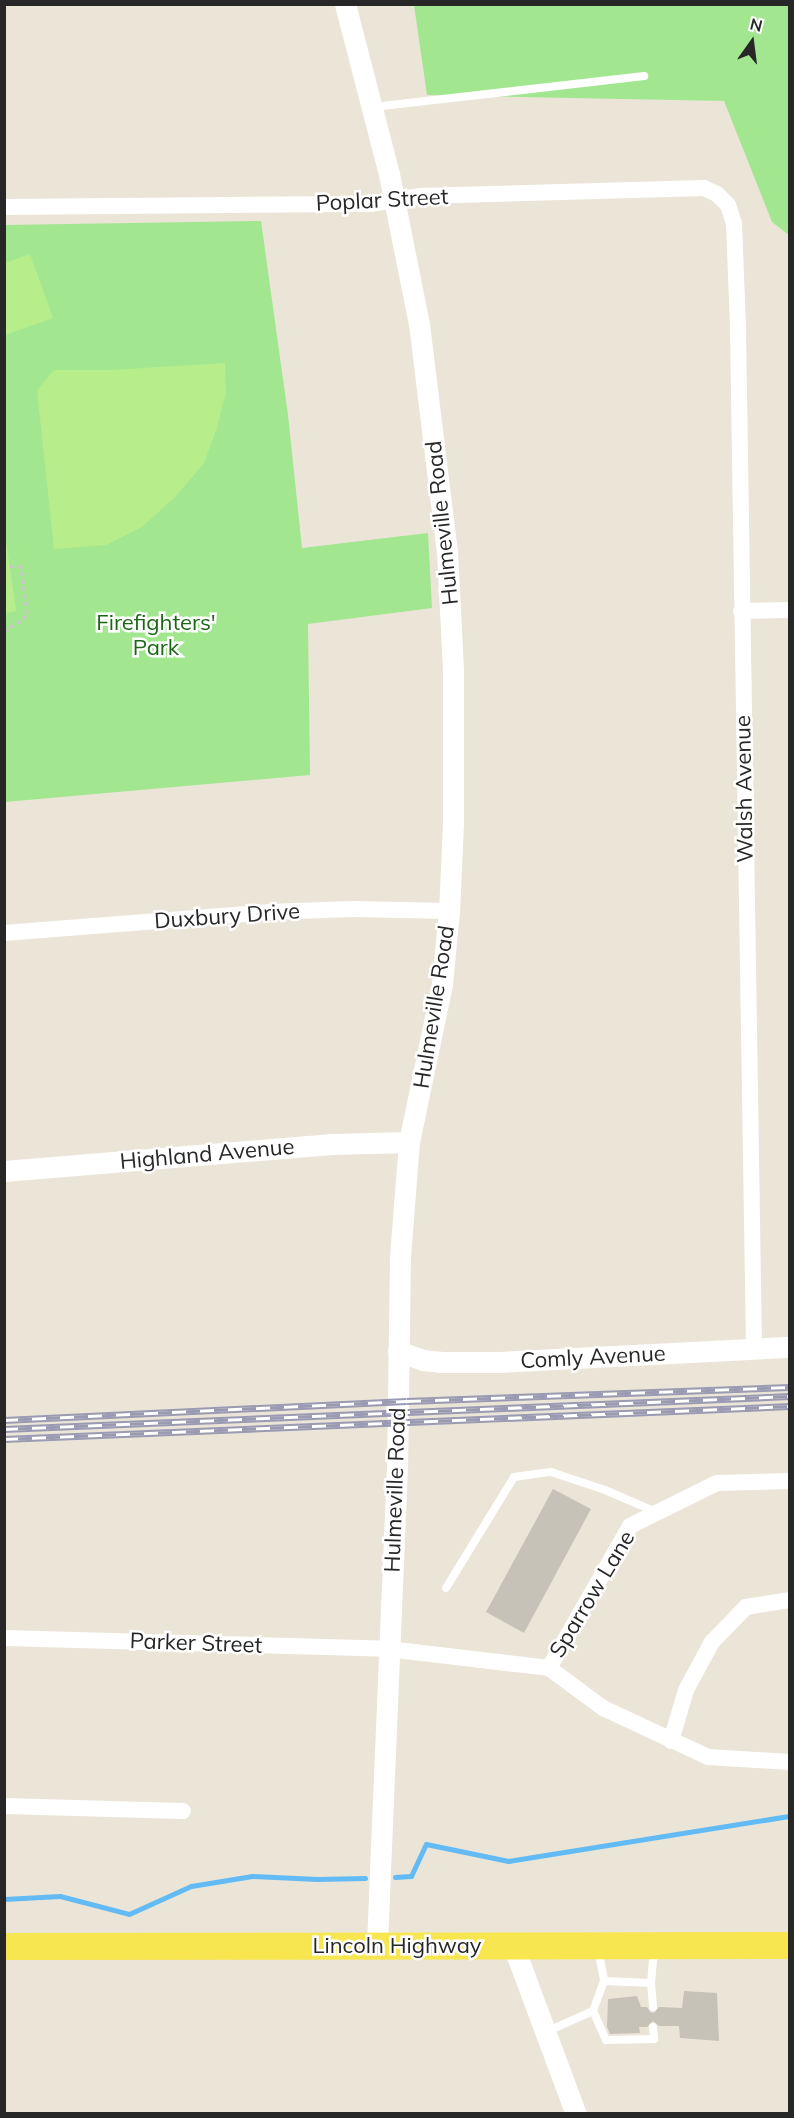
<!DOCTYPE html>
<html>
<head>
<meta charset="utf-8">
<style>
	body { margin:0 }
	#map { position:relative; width:794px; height:2118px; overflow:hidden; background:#ebe5d8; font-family:Mulish,sans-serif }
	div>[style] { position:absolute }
	.green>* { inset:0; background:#a2e690 }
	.pitch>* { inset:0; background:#b7ee8b }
	.stream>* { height:5px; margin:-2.5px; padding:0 2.5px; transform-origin:2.5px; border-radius:2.5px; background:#63bbf5 }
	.building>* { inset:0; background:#c6c2b8 }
	.path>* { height:3px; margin-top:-1.5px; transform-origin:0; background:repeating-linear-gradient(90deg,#c7c7c7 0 4.5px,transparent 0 7.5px) }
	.service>* { height:8px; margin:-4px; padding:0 4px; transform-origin:4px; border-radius:4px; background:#fff }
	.minor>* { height:16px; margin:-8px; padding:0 8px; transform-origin:8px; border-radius:8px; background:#fff }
	.tertiary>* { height:21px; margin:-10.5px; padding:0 10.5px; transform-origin:10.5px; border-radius:10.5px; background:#fff }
	.primary>* { height:27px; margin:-13.5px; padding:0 13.5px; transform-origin:13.5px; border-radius:13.5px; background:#f8e650 }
	.rail>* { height:7px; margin-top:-3.5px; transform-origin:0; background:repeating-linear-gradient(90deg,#fff 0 14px,#9a9bb3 0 28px); box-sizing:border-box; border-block:2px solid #9a9bb3 }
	span { translate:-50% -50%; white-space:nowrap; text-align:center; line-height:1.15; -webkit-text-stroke:5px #fff; paint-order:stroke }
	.street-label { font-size:22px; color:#272727 }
	.park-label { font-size:22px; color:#1b6715 }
	.frame { position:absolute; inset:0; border:6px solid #272727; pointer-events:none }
	.north { position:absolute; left:722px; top:12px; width:60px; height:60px; -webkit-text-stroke:4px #fff; paint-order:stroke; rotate:14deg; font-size:16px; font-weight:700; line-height:24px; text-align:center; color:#272727 }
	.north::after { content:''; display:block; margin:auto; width:21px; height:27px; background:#272727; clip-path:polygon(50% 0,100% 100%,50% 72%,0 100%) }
</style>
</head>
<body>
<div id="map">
	<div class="green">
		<i style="clip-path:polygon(414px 5px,789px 5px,789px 235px,772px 222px,724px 101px,427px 95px)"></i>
		<i style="clip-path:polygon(261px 221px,288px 415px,302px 548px,428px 533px,432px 608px,308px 624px,310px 775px,5px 802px,4px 225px)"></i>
	</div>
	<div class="pitch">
		<i style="clip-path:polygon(30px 254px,53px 318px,5px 335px,5px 263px)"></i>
		<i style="clip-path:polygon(225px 363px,226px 392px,217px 428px,204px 463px,175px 497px,142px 527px,106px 545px,54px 549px,37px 390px,54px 370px,111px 370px)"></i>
		<i style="clip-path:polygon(4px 527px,16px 611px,5px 613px,4px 613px)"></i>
	</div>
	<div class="stream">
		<i style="left:395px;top:1877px;width:16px;rotate:-4deg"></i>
		<i style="left:411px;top:1876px;width:35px;rotate:-65deg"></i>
		<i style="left:426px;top:1844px;width:84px;rotate:11.7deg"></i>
		<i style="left:508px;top:1861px;width:286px;rotate:-9.1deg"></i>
		<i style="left:4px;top:1899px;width:56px;rotate:-3.1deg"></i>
		<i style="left:60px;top:1896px;width:71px;rotate:14.6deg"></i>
		<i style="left:129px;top:1914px;width:68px;rotate:-24.3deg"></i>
		<i style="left:191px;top:1886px;width:62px;rotate:-9.3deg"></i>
		<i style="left:252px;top:1876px;width:65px;rotate:2.6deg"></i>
		<i style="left:317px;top:1879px;width:48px;rotate:-1.2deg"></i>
	</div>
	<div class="building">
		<i style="clip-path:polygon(553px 1489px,591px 1509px,524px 1633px,486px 1612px)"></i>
		<i style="clip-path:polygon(684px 1991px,717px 1993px,719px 2041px,680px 2038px,679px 2026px,659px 2026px,653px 2021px,647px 2027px,639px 2027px,640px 2033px,610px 2034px,607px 2027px,608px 1999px,637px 1996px,641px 2007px,647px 2007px,650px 2012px,654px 2013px,659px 2007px,682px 2008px)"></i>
	</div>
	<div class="path">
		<i style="left:4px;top:631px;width:22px;rotate:-32deg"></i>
		<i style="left:23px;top:619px;width:7px;rotate:-56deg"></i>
		<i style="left:27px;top:613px;width:47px;rotate:-97.3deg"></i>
		<i style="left:21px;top:566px;width:11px;rotate:180deg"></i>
	</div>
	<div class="service">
		<i style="left:373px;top:107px;width:273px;rotate:-6.5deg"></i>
		<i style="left:446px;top:1588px;width:130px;rotate:-58.5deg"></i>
		<i style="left:514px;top:1477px;width:37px;rotate:-8deg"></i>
		<i style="left:551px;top:1472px;width:57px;rotate:18.4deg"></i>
		<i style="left:605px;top:1490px;width:56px;rotate:23.3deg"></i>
		<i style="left:598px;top:1949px;width:33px;rotate:79deg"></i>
		<i style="left:651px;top:1983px;width:24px;rotate:85deg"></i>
		<i style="left:653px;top:2027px;width:12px;rotate:85deg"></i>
		<i style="left:654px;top:2039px;width:48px;rotate:178.8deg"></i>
		<i style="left:606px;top:2040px;width:32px;rotate:-114deg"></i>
		<i style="left:593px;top:2011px;width:32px;rotate:-70deg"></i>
		<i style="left:604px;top:1981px;width:47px;rotate:2.4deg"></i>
		<i style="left:651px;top:1983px;width:34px;rotate:-85deg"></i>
		<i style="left:546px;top:2032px;width:51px;rotate:-24.1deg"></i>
	</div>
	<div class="minor">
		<i style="left:4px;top:207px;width:367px;rotate:-0.5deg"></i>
		<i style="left:371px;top:204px;width:50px;rotate:-9.3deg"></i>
		<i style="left:420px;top:196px;width:284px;rotate:-1.6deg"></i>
		<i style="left:704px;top:188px;width:14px;rotate:25deg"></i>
		<i style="left:717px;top:194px;width:16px;rotate:45deg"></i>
		<i style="left:728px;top:205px;width:19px;rotate:72deg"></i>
		<i style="left:734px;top:223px;width:106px;rotate:87.8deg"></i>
		<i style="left:738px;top:329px;width:1020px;rotate:89.1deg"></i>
		<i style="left:741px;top:611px;width:49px;rotate:-1.2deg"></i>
		<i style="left:4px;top:933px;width:266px;rotate:-4.5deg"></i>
		<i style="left:269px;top:912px;width:83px;rotate:-2.1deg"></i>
		<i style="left:352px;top:909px;width:97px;rotate:1.2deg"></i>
		<i style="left:4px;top:1638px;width:384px;rotate:1.6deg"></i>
		<i style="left:388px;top:1649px;width:162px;rotate:6.7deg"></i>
		<i style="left:549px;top:1668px;width:163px;rotate:-60.3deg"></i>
		<i style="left:630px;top:1526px;width:97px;rotate:-26.3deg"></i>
		<i style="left:717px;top:1483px;width:73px;rotate:-1.6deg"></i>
		<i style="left:549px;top:1668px;width:67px;rotate:36.5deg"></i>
		<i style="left:603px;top:1708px;width:116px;rotate:25deg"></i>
		<i style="left:708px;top:1757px;width:82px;rotate:3.5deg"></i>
		<i style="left:671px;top:1741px;width:53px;rotate:-73.6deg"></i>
		<i style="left:686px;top:1690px;width:55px;rotate:-61.6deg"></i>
		<i style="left:712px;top:1642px;width:49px;rotate:-45.8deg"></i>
		<i style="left:746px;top:1607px;width:45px;rotate:-9deg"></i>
		<i style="left:4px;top:1806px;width:179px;rotate:1.6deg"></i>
	</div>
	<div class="tertiary">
		<i style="left:345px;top:4px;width:176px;rotate:75.5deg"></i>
		<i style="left:389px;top:174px;width:153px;rotate:78.7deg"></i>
		<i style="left:419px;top:324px;width:229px;rotate:83deg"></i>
		<i style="left:447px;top:551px;width:119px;rotate:87.1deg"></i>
		<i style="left:453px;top:670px;width:154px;rotate:90deg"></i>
		<i style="left:453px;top:824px;width:87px;rotate:92.6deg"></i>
		<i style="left:449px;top:911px;width:73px;rotate:95.5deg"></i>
		<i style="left:442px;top:984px;width:161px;rotate:101.8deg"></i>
		<i style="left:409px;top:1142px;width:115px;rotate:94.5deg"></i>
		<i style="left:400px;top:1257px;width:209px;rotate:90.8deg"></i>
		<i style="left:397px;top:1466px;width:480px;rotate:92.4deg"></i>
		<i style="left:4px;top:1171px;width:329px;rotate:-4.7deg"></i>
		<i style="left:332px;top:1144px;width:77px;rotate:-1.5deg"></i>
		<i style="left:398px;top:1351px;width:27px;rotate:20deg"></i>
		<i style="left:423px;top:1360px;width:19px;rotate:6deg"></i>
		<i style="left:442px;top:1362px;width:58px"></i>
		<i style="left:500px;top:1362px;width:290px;rotate:-3deg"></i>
		<i style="left:513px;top:1945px;width:180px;rotate:69.6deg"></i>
	</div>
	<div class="primary">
		<i style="left:4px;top:1946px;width:786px;rotate:-0.07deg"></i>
	</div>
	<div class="rail">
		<i style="left:4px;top:1420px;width:403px;rotate:-2.7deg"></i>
		<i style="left:407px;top:1401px;width:383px;rotate:-2.1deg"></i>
		<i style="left:4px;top:1429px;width:787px;rotate:-2.4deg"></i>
		<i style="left:4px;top:1439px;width:787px;rotate:-2.4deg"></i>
	</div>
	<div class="street-label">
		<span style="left:382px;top:200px;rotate:-3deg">Poplar Street</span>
		<span style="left:442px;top:523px;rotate:-96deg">Hulmeville Road</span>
		<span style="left:744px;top:789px;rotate:-91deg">Walsh Avenue</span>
		<span style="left:227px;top:916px;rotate:-4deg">Duxbury Drive</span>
		<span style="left:434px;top:1007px;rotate:-81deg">Hulmeville Road</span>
		<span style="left:207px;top:1154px;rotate:-5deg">Highland Avenue</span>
		<span style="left:593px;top:1357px;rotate:-3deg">Comly Avenue</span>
		<span style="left:395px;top:1490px;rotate:-88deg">Hulmeville Road</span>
		<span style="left:592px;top:1594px;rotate:-59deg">Sparrow Lane</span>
		<span style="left:196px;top:1643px;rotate:2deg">Parker Street</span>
		<span style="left:397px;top:1946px">Lincoln Highway</span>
	</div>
	<div class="park-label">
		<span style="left:156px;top:635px">Firefighters'<br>Park</span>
	</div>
	<div class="frame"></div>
	<div class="north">N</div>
</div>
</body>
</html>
